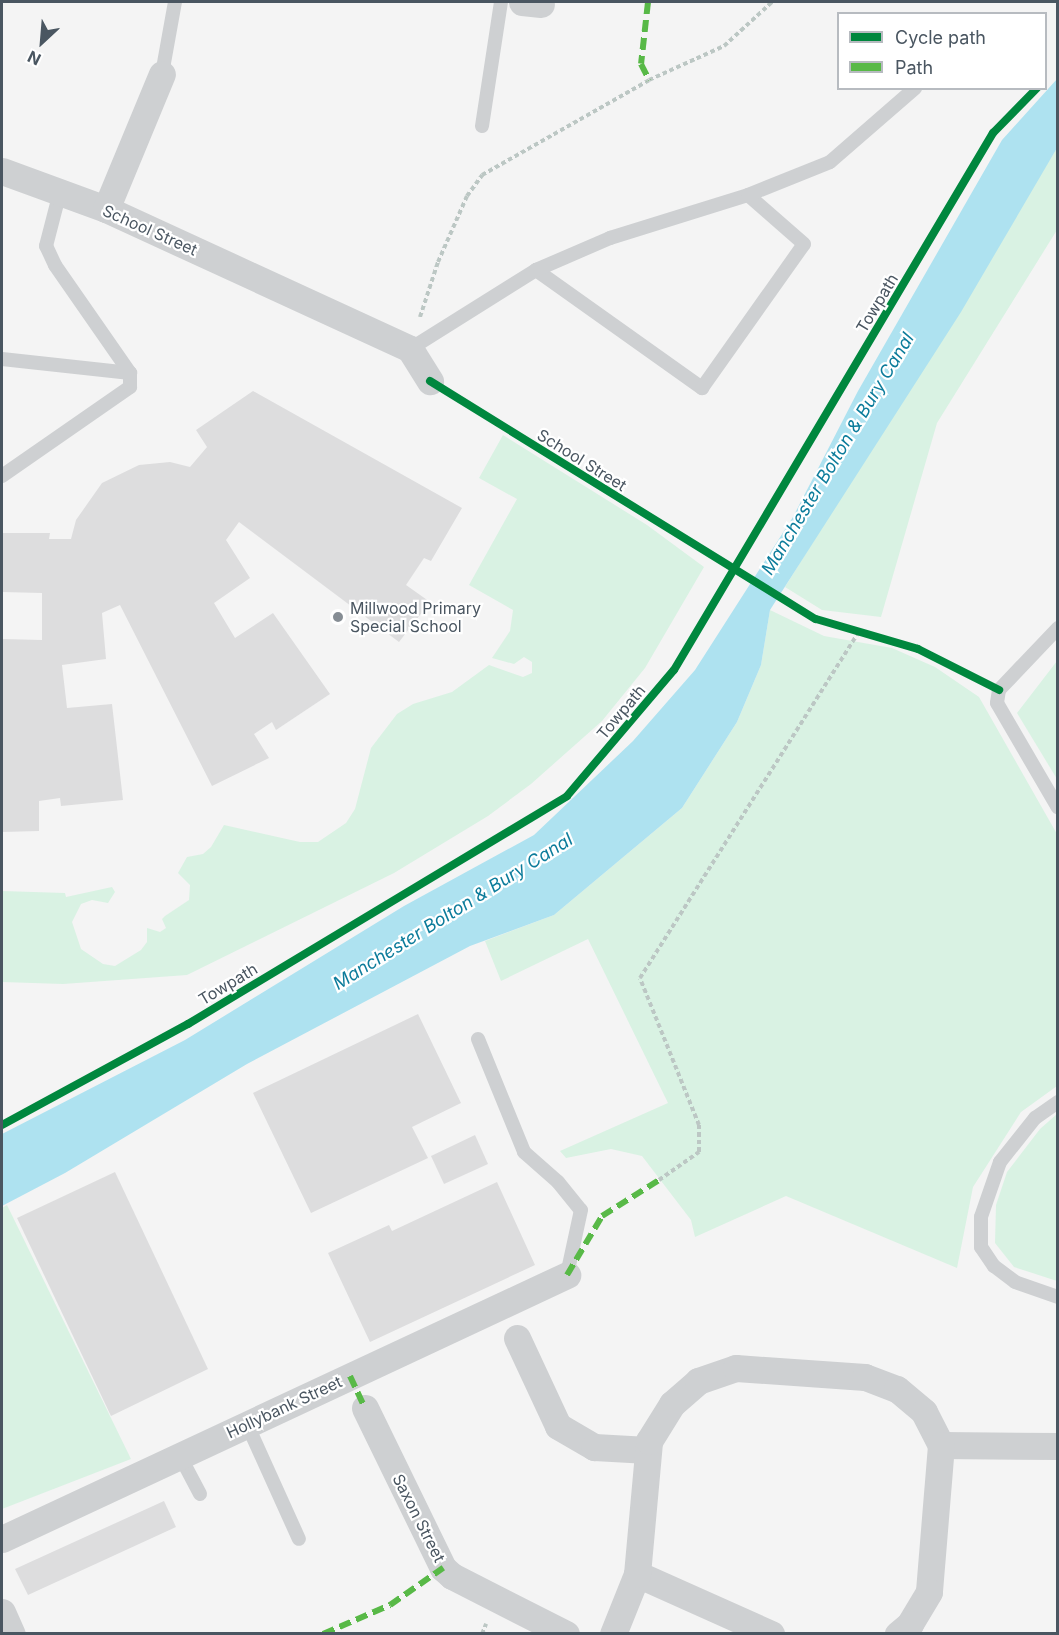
<!DOCTYPE html>
<html>
<head>
<meta charset="utf-8">
<style>
	body { margin:0 }
	#map { position:relative; width:1059px; height:1635px; overflow:hidden; background:#f4f4f4; font-family:Inter,sans-serif }
	div>[style] { position:absolute }
	.green>* { inset:0; background:#d9f2e3 }
	.water>* { inset:0; background:#aee2f0 }
	.building>* { inset:0; background:#ddddde }
	.path>* { height:4px; margin-top:-2px; transform-origin:0; background:repeating-linear-gradient(90deg,#bcc7c4 0 4.5px,transparent 0 7.5px) }
	.service>* { height:14px; margin:-7px; padding:0 7px; transform-origin:7px; border-radius:7px; background:#ced0d2 }
	.minor>* { height:27px; margin:-13.5px; padding:0 13.5px; transform-origin:13.5px; border-radius:13.5px; background:#ced0d2 }
	.quiet>* { height:6px; margin-top:-3px; transform-origin:0; background:repeating-linear-gradient(90deg,#58b947 0 12px,transparent 0 18px) }
	.cycleway>* { height:8px; margin:-4px; padding:0 4px; transform-origin:4px; border-radius:4px; background:#00873e }
	.dots>* { width:16px; height:16px; translate:-50% -50%; box-sizing:border-box; border:3px solid #fff; border-radius:50% }
	span { translate:-50% -50%; white-space:nowrap; text-align:center; line-height:1.15; -webkit-text-stroke:4.5px #fff; paint-order:stroke }
	.street-label { font-size:16px; color:#4a5661 }
	.poi-label { font-size:16px; color:#4a5661 }
	.left { translate:0 -50%; text-align:left }
	.water-label { font-size:18px; color:#0c7c9b; font-style:italic }
	.frame { position:absolute; inset:0; border:3px solid #4a5661; pointer-events:none }
	.legend { position:absolute; left:837px; top:12px; width:210px; height:78px; box-sizing:border-box; background:#fff; border:2px solid #b7bbc0; margin:0; padding:8px 10px; list-style:none; font-size:18px; color:#4a5661 }
	.legend li { display:flex; align-items:center; gap:12px; height:30px }
	.legend b { width:30px; border:2px solid #b7bbc0 }
	.north { position:absolute; left:12px; top:12px; width:60px; height:60px; -webkit-text-stroke:4px #fff; paint-order:stroke; rotate:206deg; font-size:16px; font-weight:700; line-height:24px; text-align:center; color:#4a5661 }
	.north::after { content:''; display:block; margin:auto; width:21px; height:27px; background:#4a5661; clip-path:polygon(50% 0,100% 100%,50% 72%,0 100%) }
</style>
</head>
<body>
<div id="map">
	<div class="green">
		<i style="clip-path:polygon(1057px 148px,1057px 230px,937px 423px,881px 617px,822px 610px,785px 587px)"></i>
		<i style="clip-path:polygon(503px 435px,647px 525px,704px 567px,645px 668px,602px 721px,531px 784px,488px 816px,394px 873px,187px 975px,63px 984px,2px 982px,2px 891px,65px 893px,66px 897px,112px 887px,115px 892px,108px 903px,92px 900px,81px 904px,72px 922px,81px 949px,103px 964px,115px 966px,141px 950px,147px 942px,147px 928px,160px 932px,166px 928px,162px 919px,165px 916px,189px 900px,190px 885px,178px 873px,187px 857px,203px 854px,211px 847px,224px 825px,300px 842px,318px 842px,346px 823px,355px 809px,371px 748px,397px 714px,413px 704px,452px 692px,489px 665px,523px 677px,532px 673px,532px 662px,524px 657px,514px 664px,492px 658px,510px 631px,513px 610px,469px 585px,517px 499px,479px 478px)"></i>
		<i style="clip-path:polygon(770px 610px,824px 636px,892px 648px,935px 667px,979px 697px,1057px 834px,1057px 1086px,1021px 1112px,973px 1187px,957px 1268px,786px 1196px,695px 1237px,691px 1220px,642px 1156px,611px 1149px,566px 1158px,560px 1151px,668px 1103px,588px 939px,501px 981px,485px 941px,554px 915px,682px 808px,737px 722px,761px 665px)"></i>
		<i style="clip-path:polygon(1057px 661px,1057px 779px,1017px 713px)"></i>
		<i style="clip-path:polygon(1057px 1114px,1057px 1281px,1014px 1267px,995px 1243px,996px 1205px,1007px 1172px,1040px 1129px)"></i>
		<i style="clip-path:polygon(7px 1205px,131px 1459px,2px 1509px,2px 1208px)"></i>
	</div>
	<div class="water">
		<i style="clip-path:polygon(1057px 79px,1057px 148px,961px 312px,770px 610px,761px 665px,737px 722px,682px 808px,554px 915px,470px 946px,247px 1064px,65px 1173px,2px 1206px,2px 1134px,185px 1040px,404px 906px,534px 835px,633px 741px,695px 670px,793px 517px,858px 391px,1002px 140px)"></i>
	</div>
	<div class="building">
		<i style="clip-path:polygon(253px 391px,462px 508px,431px 561px,424px 558px,406px 585px,430px 602px,399px 642px,239px 522px,226px 540px,250px 578px,214px 603px,235px 638px,273px 613px,330px 694px,276px 730px,272px 722px,254px 734px,269px 758px,212px 786px,120px 605px,102px 613px,106px 659px,62px 665px,67px 708px,112px 704px,123px 800px,61px 806px,60px 798px,39px 801px,39px 831px,2px 832px,2px 639px,42px 640px,42px 593px,2px 592px,2px 533px,50px 533px,49px 539px,71px 539px,76px 520px,102px 483px,139px 465px,170px 462px,190px 467px,207px 447px,196px 430px)"></i>
		<i style="clip-path:polygon(418px 1014px,461px 1103px,412px 1127px,428px 1158px,311px 1213px,253px 1093px)"></i>
		<i style="clip-path:polygon(475px 1135px,488px 1164px,444px 1184px,431px 1156px)"></i>
		<i style="clip-path:polygon(115px 1172px,208px 1369px,111px 1416px,17px 1218px)"></i>
		<i style="clip-path:polygon(497px 1182px,535px 1265px,370px 1342px,328px 1253px,389px 1225px,392px 1231px)"></i>
		<i style="clip-path:polygon(164px 1501px,176px 1527px,28px 1595px,15px 1569px)"></i>
	</div>
	<div class="path">
		<i style="left:420px;top:317px;width:58px;rotate:-71.9deg"></i>
		<i style="left:438px;top:262px;width:72px;rotate:-66.3deg"></i>
		<i style="left:467px;top:196px;width:26px;rotate:-54deg"></i>
		<i style="left:482px;top:175px;width:192px;rotate:-29.6deg"></i>
		<i style="left:649px;top:80px;width:82px;rotate:-24.4deg"></i>
		<i style="left:724px;top:46px;width:65px;rotate:-42.5deg"></i>
		<i style="left:659px;top:1180px;width:49px;rotate:-35deg"></i>
		<i style="left:699px;top:1152px;width:27px;rotate:-90deg"></i>
		<i style="left:699px;top:1125px;width:158px;rotate:-111.9deg"></i>
		<i style="left:640px;top:978px;width:409px;rotate:-57.7deg"></i>
		<i style="left:482px;top:1634px;width:11px;rotate:-68deg"></i>
	</div>
	<div class="service">
		<i style="left:162px;top:74px;width:73px;rotate:-79.8deg"></i>
		<i style="left:482px;top:126px;width:125px;rotate:-81.3deg"></i>
		<i style="left:536px;top:270px;width:204px;rotate:35.4deg"></i>
		<i style="left:702px;top:388px;width:176px;rotate:-54.7deg"></i>
		<i style="left:804px;top:244px;width:74px;rotate:-138.8deg"></i>
		<i style="left:410px;top:349px;width:149px;rotate:-32.1deg"></i>
		<i style="left:536px;top:270px;width:81px;rotate:-23.4deg"></i>
		<i style="left:610px;top:238px;width:145px;rotate:-17.3deg"></i>
		<i style="left:748px;top:195px;width:88px;rotate:-21.9deg"></i>
		<i style="left:830px;top:162px;width:113px;rotate:-41deg"></i>
		<i style="left:2px;top:359px;width:129px;rotate:6.2deg"></i>
		<i style="left:2px;top:476px;width:156px;rotate:-34.8deg"></i>
		<i style="left:130px;top:387px;width:14px;rotate:-90deg"></i>
		<i style="left:130px;top:373px;width:131px;rotate:-124.8deg"></i>
		<i style="left:55px;top:265px;width:21px;rotate:-115deg"></i>
		<i style="left:46px;top:246px;width:56px;rotate:-75.5deg"></i>
		<i style="left:1058px;top:628px;width:86px;rotate:133.6deg"></i>
		<i style="left:999px;top:690px;width:13px;rotate:99deg"></i>
		<i style="left:997px;top:703px;width:121px;rotate:59.8deg"></i>
		<i style="left:478px;top:1039px;width:122px;rotate:67.8deg"></i>
		<i style="left:524px;top:1152px;width:45px;rotate:41.4deg"></i>
		<i style="left:558px;top:1182px;width:36px;rotate:51deg"></i>
		<i style="left:581px;top:1210px;width:66px;rotate:102.2deg"></i>
		<i style="left:1058px;top:1102px;width:28px;rotate:145deg"></i>
		<i style="left:1035px;top:1118px;width:56px;rotate:128.5deg"></i>
		<i style="left:1000px;top:1162px;width:58px;rotate:109.1deg"></i>
		<i style="left:981px;top:1217px;width:30px;rotate:90deg"></i>
		<i style="left:981px;top:1247px;width:23px;rotate:56deg"></i>
		<i style="left:994px;top:1266px;width:26px;rotate:37deg"></i>
		<i style="left:1015px;top:1282px;width:46px;rotate:19.2deg"></i>
		<i style="left:247px;top:1424px;width:126px;rotate:65.7deg"></i>
		<i style="left:180px;top:1456px;width:43px;rotate:62.2deg"></i>
	</div>
	<div class="minor">
		<i style="left:522px;top:2px;width:19px;rotate:6deg"></i>
		<i style="left:2px;top:171px;width:111px;rotate:20.1deg"></i>
		<i style="left:106px;top:209px;width:335px;rotate:24.7deg"></i>
		<i style="left:410px;top:349px;width:38px;rotate:58deg"></i>
		<i style="left:106px;top:209px;width:146px;rotate:-67.5deg"></i>
		<i style="left:517px;top:1338px;width:97px;rotate:65deg"></i>
		<i style="left:558px;top:1426px;width:42px;rotate:30.3deg"></i>
		<i style="left:594px;top:1447px;width:54px;rotate:3.2deg"></i>
		<i style="left:365px;top:1408px;width:178px;rotate:64deg"></i>
		<i style="left:443px;top:1568px;width:12px;rotate:42deg"></i>
		<i style="left:452px;top:1576px;width:128px;rotate:27deg"></i>
		<i style="left:941px;top:1445px;width:117px;rotate:0.5deg"></i>
		<i style="left:2px;top:1539px;width:624px;rotate:-25.04deg"></i>
		<i style="left:637px;top:1574px;width:147px;rotate:24.1deg"></i>
		<i style="left:2px;top:1612px;width:24px;rotate:66deg"></i>
		<i style="left:613px;top:1634px;width:65px;rotate:-68.2deg"></i>
		<i style="left:637px;top:1574px;width:134px;rotate:-84.8deg"></i>
		<i style="left:649px;top:1441px;width:44px;rotate:-58.1deg"></i>
		<i style="left:672px;top:1404px;width:35px;rotate:-41deg"></i>
		<i style="left:698px;top:1381px;width:40px;rotate:-18.9deg"></i>
		<i style="left:736px;top:1368px;width:129px;rotate:4deg"></i>
		<i style="left:865px;top:1377px;width:34px;rotate:21deg"></i>
		<i style="left:897px;top:1389px;width:35px;rotate:40deg"></i>
		<i style="left:924px;top:1412px;width:37px;rotate:63deg"></i>
		<i style="left:941px;top:1445px;width:147px;rotate:94.7deg"></i>
		<i style="left:929px;top:1592px;width:37px;rotate:121deg"></i>
		<i style="left:910px;top:1624px;width:16px;rotate:140deg"></i>
	</div>
	<div class="quiet">
		<i style="left:648px;top:2px;width:62px;rotate:96.4deg"></i>
		<i style="left:641px;top:64px;width:18px;rotate:63deg"></i>
		<i style="left:567px;top:1275px;width:69px;rotate:-59.3deg"></i>
		<i style="left:602px;top:1216px;width:67px;rotate:-32.3deg"></i>
		<i style="left:350px;top:1376px;width:35px;rotate:65deg"></i>
		<i style="left:323px;top:1634px;width:73px;rotate:-23.4deg"></i>
		<i style="left:390px;top:1605px;width:65px;rotate:-34.9deg"></i>
	</div>
	<div class="cycleway">
		<i style="left:430px;top:381px;width:453px;rotate:31.7deg"></i>
		<i style="left:816px;top:619px;width:106px;rotate:16.4deg"></i>
		<i style="left:918px;top:649px;width:91px;rotate:26.8deg"></i>
		<i style="left:2px;top:1125px;width:212px;rotate:-28.5deg"></i>
		<i style="left:188px;top:1024px;width:442px;rotate:-31deg"></i>
		<i style="left:567px;top:796px;width:165px;rotate:-49.7deg"></i>
		<i style="left:674px;top:670px;width:625px;rotate:-59.29deg"></i>
		<i style="left:993px;top:133px;width:63px;rotate:-45.6deg"></i>
	</div>
	<div class="dots">
		<i style="left:338px;top:617px;background:#868d94"></i>
	</div>
	<div class="street-label">
		<span style="left:150px;top:230px;rotate:24deg">School Street</span>
		<span style="left:877px;top:303px;rotate:-59deg">Towpath</span>
		<span style="left:582px;top:460px;rotate:32deg">School Street</span>
		<span style="left:621px;top:712px;rotate:-50deg">Towpath</span>
		<span style="left:228px;top:984px;rotate:-31deg">Towpath</span>
		<span style="left:284px;top:1407px;rotate:-25deg">Hollybank Street</span>
		<span style="left:419px;top:1518px;rotate:63deg">Saxon Street</span>
	</div>
	<div class="poi-label">
		<span class="left" style="left:350px;top:617px">Millwood Primary<br>Special School</span>
	</div>
	<div class="water-label">
		<span style="left:838px;top:454px;rotate:-59deg">Manchester Bolton &amp; Bury Canal</span>
		<span style="left:453px;top:912px;rotate:-32deg">Manchester Bolton &amp; Bury Canal</span>
	</div>
	<div class="frame"></div>
	<ul class="legend">
	<li><b style="height:8px;background:#00873e"></b>Cycle path</li>
	<li><b style="height:8px;background:#58b947"></b>Path</li>
	</ul>
	<div class="north">N</div>
</div>
</body>
</html>
